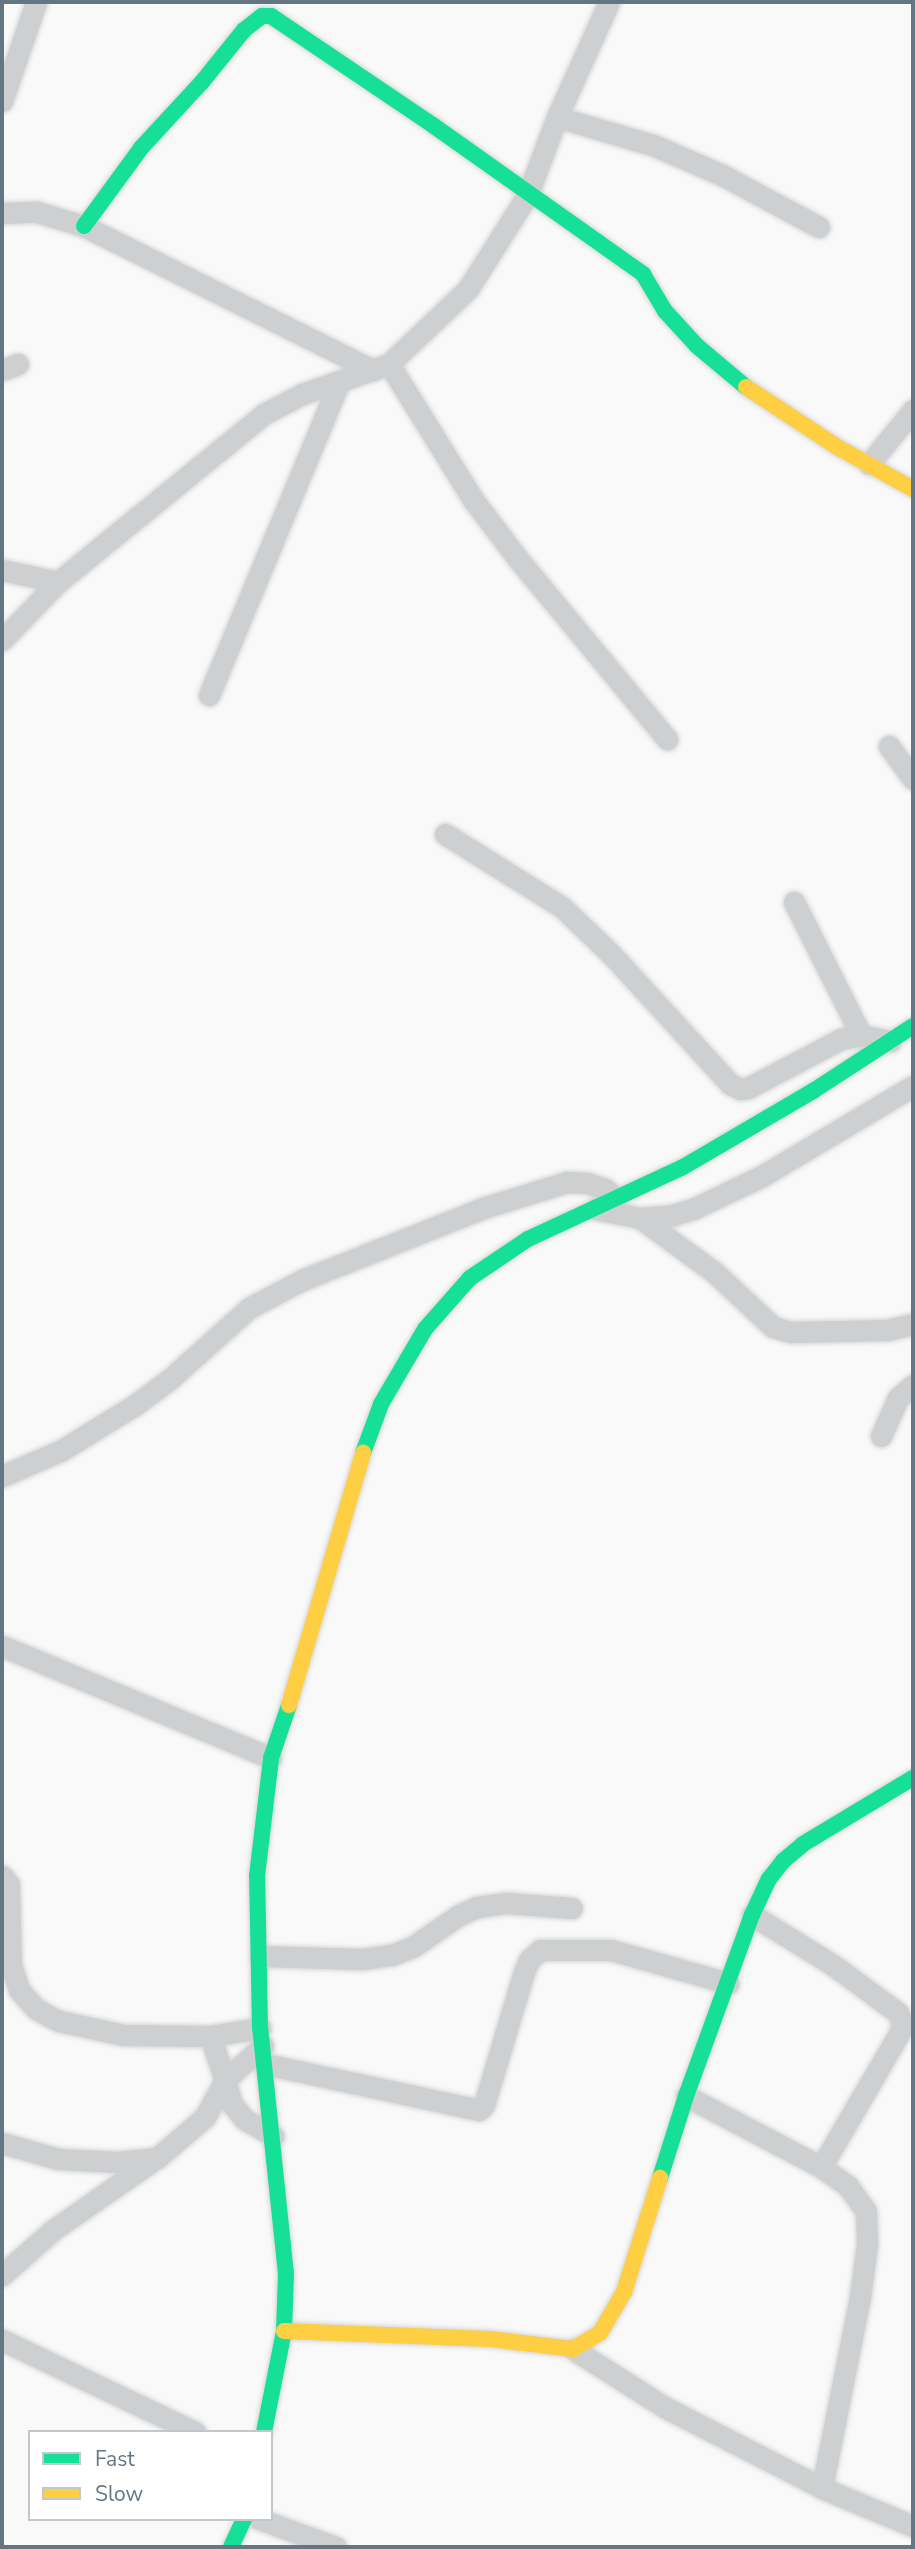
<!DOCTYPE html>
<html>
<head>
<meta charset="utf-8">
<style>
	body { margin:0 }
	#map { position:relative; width:915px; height:2549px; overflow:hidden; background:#f9f9f9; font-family:"Nunito Sans",sans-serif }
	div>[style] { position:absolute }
	.roads { filter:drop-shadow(0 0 2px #d5d6d7) drop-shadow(0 0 2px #d5d6d7) }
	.street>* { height:21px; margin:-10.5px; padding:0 10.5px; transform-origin:10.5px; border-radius:10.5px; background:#cecfd0 }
	.fast>* { height:16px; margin:-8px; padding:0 8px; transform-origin:8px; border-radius:8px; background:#16e098 }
	.slow>* { height:16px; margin:-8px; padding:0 8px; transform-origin:8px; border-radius:8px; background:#ffcf43 }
	span { translate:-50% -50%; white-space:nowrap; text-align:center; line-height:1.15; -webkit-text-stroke:7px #fff; paint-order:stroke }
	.frame { position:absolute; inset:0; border:4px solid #657683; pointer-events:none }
	.legend { position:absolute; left:28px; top:2430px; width:245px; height:91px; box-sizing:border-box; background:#fff; border:2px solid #c1c8cd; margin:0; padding:9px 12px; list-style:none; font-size:21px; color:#657683 }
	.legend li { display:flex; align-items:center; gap:14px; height:35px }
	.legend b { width:35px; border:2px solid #c1c8cd }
</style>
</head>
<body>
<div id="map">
	<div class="roads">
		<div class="street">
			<i style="left:2px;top:101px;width:105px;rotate:-71deg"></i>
			<i style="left:557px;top:117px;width:100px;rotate:16.3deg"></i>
			<i style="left:653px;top:145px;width:75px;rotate:23.5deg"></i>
			<i style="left:722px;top:175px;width:110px;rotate:28.2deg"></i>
			<i style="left:2px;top:213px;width:35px;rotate:-2deg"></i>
			<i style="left:37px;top:212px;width:49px;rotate:16.6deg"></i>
			<i style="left:84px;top:226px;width:323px;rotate:26.5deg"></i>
			<i style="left:389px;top:364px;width:161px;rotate:58.2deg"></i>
			<i style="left:474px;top:501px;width:73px;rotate:52.8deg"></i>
			<i style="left:518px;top:559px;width:234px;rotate:50.4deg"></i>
			<i style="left:2px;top:370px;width:17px;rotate:-21deg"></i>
			<i style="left:869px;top:464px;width:70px;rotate:-50.8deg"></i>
			<i style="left:2px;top:570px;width:57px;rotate:12.1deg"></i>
			<i style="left:2px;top:640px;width:81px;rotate:-46deg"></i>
			<i style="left:58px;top:582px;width:266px;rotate:-39.2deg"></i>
			<i style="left:264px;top:414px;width:43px;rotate:-27.8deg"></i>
			<i style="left:302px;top:394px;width:92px;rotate:-19deg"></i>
			<i style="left:389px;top:364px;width:109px;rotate:-43.5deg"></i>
			<i style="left:468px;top:289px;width:112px;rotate:-57.7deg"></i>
			<i style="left:528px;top:194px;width:82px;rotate:-69.4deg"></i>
			<i style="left:557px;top:117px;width:126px;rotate:-65.7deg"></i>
			<i style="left:209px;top:695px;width:338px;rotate:-67.4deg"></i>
			<i style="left:889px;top:746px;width:41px;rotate:54deg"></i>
			<i style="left:445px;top:834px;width:138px;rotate:32deg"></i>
			<i style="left:562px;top:907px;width:68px;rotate:43.8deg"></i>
			<i style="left:611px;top:954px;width:176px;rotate:47.5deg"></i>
			<i style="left:730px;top:1084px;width:11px;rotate:27deg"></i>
			<i style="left:740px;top:1089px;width:8px;rotate:-7deg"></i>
			<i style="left:748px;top:1088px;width:105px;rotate:-27.8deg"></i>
			<i style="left:841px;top:1039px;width:20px;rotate:-11deg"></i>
			<i style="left:861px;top:1035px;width:30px;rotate:12deg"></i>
			<i style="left:794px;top:902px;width:149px;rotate:63.3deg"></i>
			<i style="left:595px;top:1209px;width:46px;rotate:11.3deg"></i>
			<i style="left:640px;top:1218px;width:33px;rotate:-5deg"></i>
			<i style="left:673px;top:1215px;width:21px;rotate:-17deg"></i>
			<i style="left:693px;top:1209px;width:76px;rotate:-25.6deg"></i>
			<i style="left:762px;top:1176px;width:176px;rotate:-30.8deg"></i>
			<i style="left:640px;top:1218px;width:92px;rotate:36.1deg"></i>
			<i style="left:714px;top:1272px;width:81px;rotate:43deg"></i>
			<i style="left:773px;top:1327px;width:19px;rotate:16deg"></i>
			<i style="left:791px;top:1332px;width:96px;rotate:-1.2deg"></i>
			<i style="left:887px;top:1330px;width:27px;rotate:-13deg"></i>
			<i style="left:881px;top:1436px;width:42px;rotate:-65.9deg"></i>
			<i style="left:898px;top:1398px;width:20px;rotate:-41deg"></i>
			<i style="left:2px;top:1476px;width:65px;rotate:-23.4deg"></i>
			<i style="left:62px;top:1450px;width:86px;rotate:-31.7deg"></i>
			<i style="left:135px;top:1405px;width:44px;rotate:-36.6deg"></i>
			<i style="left:170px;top:1379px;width:106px;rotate:-41.9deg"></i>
			<i style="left:249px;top:1308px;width:60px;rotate:-27.8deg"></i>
			<i style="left:302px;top:1280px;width:195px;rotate:-21.7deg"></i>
			<i style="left:483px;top:1208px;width:88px;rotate:-17.2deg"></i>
			<i style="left:567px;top:1182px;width:20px;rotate:3deg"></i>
			<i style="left:587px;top:1183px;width:19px;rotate:18deg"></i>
			<i style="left:605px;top:1189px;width:14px;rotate:39deg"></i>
			<i style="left:2px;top:1646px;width:291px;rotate:22.6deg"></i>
			<i style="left:2px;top:1876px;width:11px;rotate:49deg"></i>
			<i style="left:9px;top:1884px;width:81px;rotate:88.6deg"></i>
			<i style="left:11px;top:1965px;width:26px;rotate:72deg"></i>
			<i style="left:19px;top:1990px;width:25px;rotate:48deg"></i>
			<i style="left:36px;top:2009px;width:26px;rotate:28deg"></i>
			<i style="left:59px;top:2021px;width:66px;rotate:12.2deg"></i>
			<i style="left:124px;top:2035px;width:86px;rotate:0.7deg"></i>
			<i style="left:752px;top:1915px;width:95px;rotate:31.7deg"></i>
			<i style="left:833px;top:1965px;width:81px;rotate:36.4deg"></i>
			<i style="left:898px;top:2013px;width:10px;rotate:66deg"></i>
			<i style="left:902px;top:2022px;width:10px;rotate:101deg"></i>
			<i style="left:900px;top:2032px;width:156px;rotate:120.3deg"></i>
			<i style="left:260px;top:1956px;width:102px;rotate:1.7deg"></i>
			<i style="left:362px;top:1959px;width:30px;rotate:-8deg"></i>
			<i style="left:392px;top:1955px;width:24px;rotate:-22deg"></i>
			<i style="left:414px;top:1946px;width:55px;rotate:-34.6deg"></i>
			<i style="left:459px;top:1915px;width:20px;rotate:-24deg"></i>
			<i style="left:477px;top:1907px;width:30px;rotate:-8deg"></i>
			<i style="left:507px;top:1903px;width:65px;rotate:4.4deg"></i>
			<i style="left:263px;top:2046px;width:51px;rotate:138.2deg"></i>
			<i style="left:225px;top:2080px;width:25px;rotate:74deg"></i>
			<i style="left:232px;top:2104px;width:19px;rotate:51deg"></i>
			<i style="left:244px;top:2119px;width:34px;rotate:30deg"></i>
			<i style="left:265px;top:2064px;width:219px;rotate:12.1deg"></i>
			<i style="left:479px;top:2110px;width:7px;rotate:-45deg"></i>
			<i style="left:484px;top:2105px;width:139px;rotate:-73.3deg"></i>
			<i style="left:524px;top:1972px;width:13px;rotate:-67deg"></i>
			<i style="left:529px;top:1960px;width:15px;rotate:-42deg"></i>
			<i style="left:540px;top:1950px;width:71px"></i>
			<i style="left:611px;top:1950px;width:122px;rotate:15.8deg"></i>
			<i style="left:686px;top:2096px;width:153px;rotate:27.7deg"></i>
			<i style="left:821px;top:2167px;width:32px;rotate:35deg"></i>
			<i style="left:847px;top:2185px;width:32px;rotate:54deg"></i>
			<i style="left:866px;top:2211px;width:33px;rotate:88deg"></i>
			<i style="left:867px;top:2244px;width:53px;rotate:97.5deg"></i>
			<i style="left:860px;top:2297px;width:195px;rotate:101.3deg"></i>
			<i style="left:2px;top:2143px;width:58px;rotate:15.9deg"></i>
			<i style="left:58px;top:2159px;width:60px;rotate:2.9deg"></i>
			<i style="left:118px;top:2162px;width:39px;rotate:-6deg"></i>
			<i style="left:157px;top:2158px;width:63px;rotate:-40.5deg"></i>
			<i style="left:205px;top:2117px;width:42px;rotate:-61.6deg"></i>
			<i style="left:225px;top:2080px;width:46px;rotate:-108.8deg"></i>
			<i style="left:210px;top:2036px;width:51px;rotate:-9.1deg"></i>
			<i style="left:2px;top:2275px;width:68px;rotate:-41.4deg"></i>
			<i style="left:53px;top:2230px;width:124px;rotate:-34.8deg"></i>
			<i style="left:2px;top:2340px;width:214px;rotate:25.5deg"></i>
			<i style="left:573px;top:2349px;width:110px;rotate:32.4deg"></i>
			<i style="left:666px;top:2408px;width:175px;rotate:27.1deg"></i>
			<i style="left:822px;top:2488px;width:99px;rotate:22.7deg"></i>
			<i style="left:259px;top:2519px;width:82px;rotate:20deg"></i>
		</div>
		<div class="fast">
			<i style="left:84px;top:226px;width:97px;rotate:-53.8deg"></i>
			<i style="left:141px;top:148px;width:90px;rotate:-47.3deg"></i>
			<i style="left:202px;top:82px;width:67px;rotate:-51.1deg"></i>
			<i style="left:244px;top:30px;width:23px;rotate:-38deg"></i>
			<i style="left:262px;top:16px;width:9px"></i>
			<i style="left:271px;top:16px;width:197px;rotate:34deg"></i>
			<i style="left:434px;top:126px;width:256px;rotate:35.3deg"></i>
			<i style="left:643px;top:274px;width:43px;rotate:59.3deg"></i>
			<i style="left:665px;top:311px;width:47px;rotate:47.6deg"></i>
			<i style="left:697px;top:346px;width:64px;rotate:39.9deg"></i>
			<i style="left:363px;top:1453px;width:52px;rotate:-69.8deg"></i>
			<i style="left:381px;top:1404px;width:87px;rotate:-59.6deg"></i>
			<i style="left:425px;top:1329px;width:68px;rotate:-48.6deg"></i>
			<i style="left:470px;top:1278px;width:70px;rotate:-33.9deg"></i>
			<i style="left:528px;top:1239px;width:171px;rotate:-24.9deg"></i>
			<i style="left:683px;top:1167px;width:151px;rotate:-30.3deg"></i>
			<i style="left:813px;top:1091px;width:119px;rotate:-33deg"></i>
			<i style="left:660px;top:2178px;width:86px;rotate:-72.4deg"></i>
			<i style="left:686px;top:2096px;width:193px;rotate:-70deg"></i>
			<i style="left:752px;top:1915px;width:40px;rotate:-65deg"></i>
			<i style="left:769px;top:1879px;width:23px;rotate:-52deg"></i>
			<i style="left:783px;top:1861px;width:26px;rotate:-40deg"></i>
			<i style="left:803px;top:1844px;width:128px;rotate:-31deg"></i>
			<i style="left:264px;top:2432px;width:103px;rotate:-78.8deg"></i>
			<i style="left:284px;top:2331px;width:57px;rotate:-88deg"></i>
			<i style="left:286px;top:2274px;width:247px;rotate:-96deg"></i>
			<i style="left:260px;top:2028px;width:152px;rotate:-91.1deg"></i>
			<i style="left:257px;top:1876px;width:119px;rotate:-83.2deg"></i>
			<i style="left:271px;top:1758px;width:56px;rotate:-71.2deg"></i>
			<i style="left:231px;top:2547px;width:31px;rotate:-65deg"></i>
		</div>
		<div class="slow">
			<i style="left:746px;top:387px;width:111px;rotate:33.3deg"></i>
			<i style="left:839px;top:448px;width:85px;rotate:29deg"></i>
			<i style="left:289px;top:1705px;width:263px;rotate:-73.6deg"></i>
			<i style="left:284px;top:2331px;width:206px;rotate:2.2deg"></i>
			<i style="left:490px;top:2339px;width:84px;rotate:6.9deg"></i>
			<i style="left:573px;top:2349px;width:31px;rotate:-31deg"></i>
			<i style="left:600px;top:2333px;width:48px;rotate:-59.7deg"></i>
			<i style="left:624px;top:2292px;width:120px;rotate:-72.5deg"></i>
		</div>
	</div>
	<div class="frame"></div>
	<ul class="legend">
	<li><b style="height:9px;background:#16e098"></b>Fast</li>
	<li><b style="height:9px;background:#ffcf43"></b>Slow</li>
	</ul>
</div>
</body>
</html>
